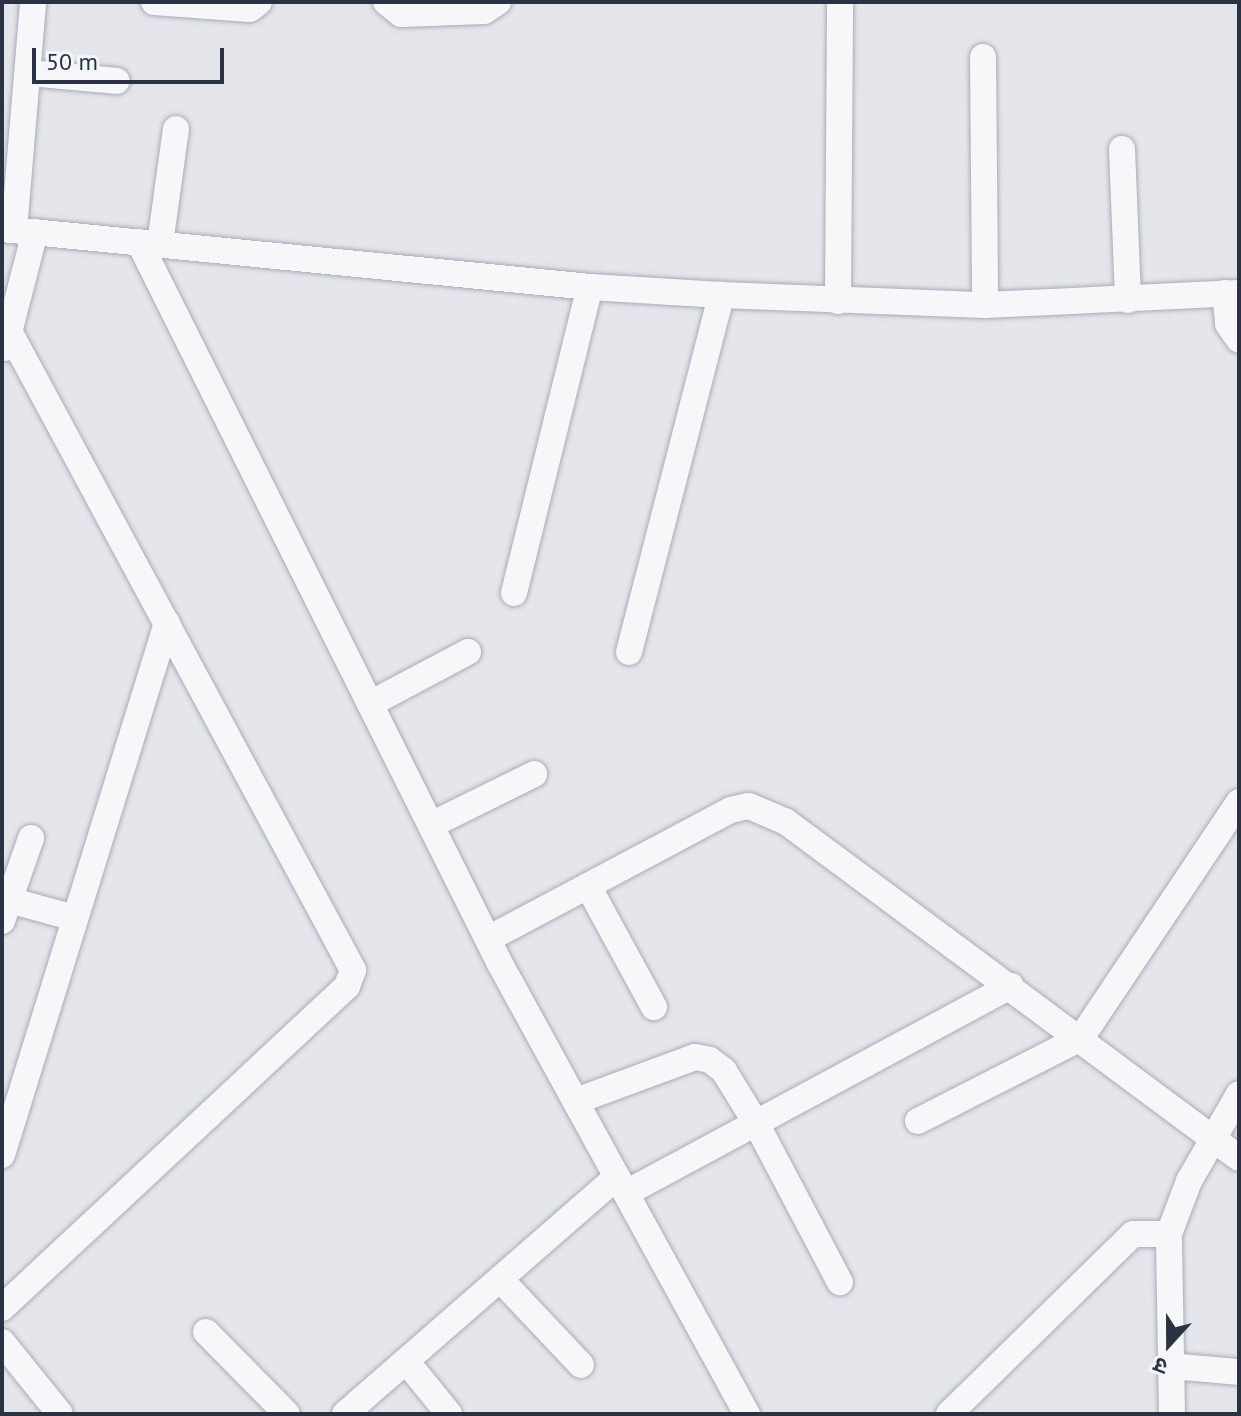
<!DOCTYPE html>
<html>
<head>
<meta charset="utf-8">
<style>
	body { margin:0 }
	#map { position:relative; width:1241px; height:1416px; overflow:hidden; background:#e4e6ec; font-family:"PT Sans","Noto Sans Devanagari",sans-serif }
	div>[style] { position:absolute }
	.roads { filter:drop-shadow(0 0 2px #a9acb6) drop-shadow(0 0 2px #a9acb6) }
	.minor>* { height:26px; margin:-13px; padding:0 13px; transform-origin:13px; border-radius:13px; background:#f7f7fa }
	span { translate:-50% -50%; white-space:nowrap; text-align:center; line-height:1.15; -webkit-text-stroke:8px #f4f5f9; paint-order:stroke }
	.frame { position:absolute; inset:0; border:4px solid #2b3244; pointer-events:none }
	.north { position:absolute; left:1129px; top:1304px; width:80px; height:80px; -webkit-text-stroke:6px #f4f5f9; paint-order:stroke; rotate:201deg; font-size:22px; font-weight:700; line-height:32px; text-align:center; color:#2b3244 }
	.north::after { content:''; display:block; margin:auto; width:28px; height:36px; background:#2b3244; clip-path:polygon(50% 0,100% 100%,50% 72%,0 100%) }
	.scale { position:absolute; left:32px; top:48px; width:192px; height:36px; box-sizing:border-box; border:4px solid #2b3244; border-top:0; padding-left:10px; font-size:24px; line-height:28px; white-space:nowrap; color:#2b3244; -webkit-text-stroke:6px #f4f5f9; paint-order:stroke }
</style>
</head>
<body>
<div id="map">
	<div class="roads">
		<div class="minor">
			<i style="left:154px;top:2px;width:96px;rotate:4.2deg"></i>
			<i style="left:250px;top:9px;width:11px;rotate:-38deg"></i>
			<i style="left:386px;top:2px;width:19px;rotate:39deg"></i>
			<i style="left:401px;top:14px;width:83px;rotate:-2.1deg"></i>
			<i style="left:484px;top:11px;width:17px;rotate:-33deg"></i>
			<i style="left:983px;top:57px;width:248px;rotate:89.5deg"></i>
			<i style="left:28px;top:73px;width:89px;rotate:5.1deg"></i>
			<i style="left:1122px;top:149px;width:151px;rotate:87.7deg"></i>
			<i style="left:2px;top:229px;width:591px;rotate:5.63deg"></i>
			<i style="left:590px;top:287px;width:131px;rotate:3.5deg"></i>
			<i style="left:721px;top:295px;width:264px;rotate:2.2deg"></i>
			<i style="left:985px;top:305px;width:254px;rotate:-2.7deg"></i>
			<i style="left:14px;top:230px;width:229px;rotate:-85.2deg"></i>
			<i style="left:139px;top:242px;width:805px;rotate:63.43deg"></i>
			<i style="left:499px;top:962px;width:516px;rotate:61.25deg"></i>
			<i style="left:160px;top:244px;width:116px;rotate:-82.1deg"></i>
			<i style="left:1225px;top:293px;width:31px;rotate:84deg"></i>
			<i style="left:1228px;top:324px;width:19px;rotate:55deg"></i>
			<i style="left:838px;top:301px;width:299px;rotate:-89.6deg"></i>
			<i style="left:5px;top:348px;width:120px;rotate:-75.5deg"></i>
			<i style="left:514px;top:593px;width:315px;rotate:-76.1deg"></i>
			<i style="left:629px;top:652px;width:369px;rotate:-75.5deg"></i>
			<i style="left:370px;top:704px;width:111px;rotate:-28deg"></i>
			<i style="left:431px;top:825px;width:115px;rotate:-26.3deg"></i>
			<i style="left:588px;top:886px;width:138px;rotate:61.4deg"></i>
			<i style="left:9px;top:900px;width:68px;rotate:15.3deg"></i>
			<i style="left:2px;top:921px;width:88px;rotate:-70.7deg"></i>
			<i style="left:488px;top:939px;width:275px;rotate:-28deg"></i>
			<i style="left:731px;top:810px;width:18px;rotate:-13deg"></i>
			<i style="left:749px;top:806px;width:39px;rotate:23deg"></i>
			<i style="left:785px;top:821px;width:565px;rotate:36.59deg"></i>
			<i style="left:576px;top:1101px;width:127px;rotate:-20.3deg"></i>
			<i style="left:695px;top:1057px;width:15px;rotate:11deg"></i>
			<i style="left:710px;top:1060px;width:18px;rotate:38deg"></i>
			<i style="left:724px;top:1071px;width:61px;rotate:58.4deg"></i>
			<i style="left:756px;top:1123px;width:180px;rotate:62.2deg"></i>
			<i style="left:918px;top:1121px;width:183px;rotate:-27deg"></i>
			<i style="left:1081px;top:1038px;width:284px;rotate:-56.2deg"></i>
			<i style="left:2px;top:1155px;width:557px;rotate:-72.77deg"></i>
			<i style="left:626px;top:1193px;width:437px;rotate:-28.3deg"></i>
			<i style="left:500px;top:1279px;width:118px;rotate:46.7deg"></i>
			<i style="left:2px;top:1308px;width:472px;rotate:-43deg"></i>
			<i style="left:347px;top:986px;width:17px;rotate:-69deg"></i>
			<i style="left:353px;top:970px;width:723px;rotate:-118.3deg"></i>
			<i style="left:206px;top:1332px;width:115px;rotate:45.4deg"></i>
			<i style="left:2px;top:1342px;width:92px;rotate:51.1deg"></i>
			<i style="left:406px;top:1361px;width:68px;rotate:50.9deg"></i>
			<i style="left:1170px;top:1366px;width:69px;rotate:5deg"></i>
			<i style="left:345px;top:1414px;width:361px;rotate:-41.1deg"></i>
			<i style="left:949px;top:1414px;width:257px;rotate:-44.4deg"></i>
			<i style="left:1133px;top:1234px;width:36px"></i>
			<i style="left:1172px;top:1414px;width:180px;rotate:-91deg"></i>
			<i style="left:1169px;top:1234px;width:57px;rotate:-69.3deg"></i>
			<i style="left:1189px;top:1181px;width:100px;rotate:-60.1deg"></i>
		</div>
	</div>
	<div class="frame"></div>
	<div class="north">उ</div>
	<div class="scale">50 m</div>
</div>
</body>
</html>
